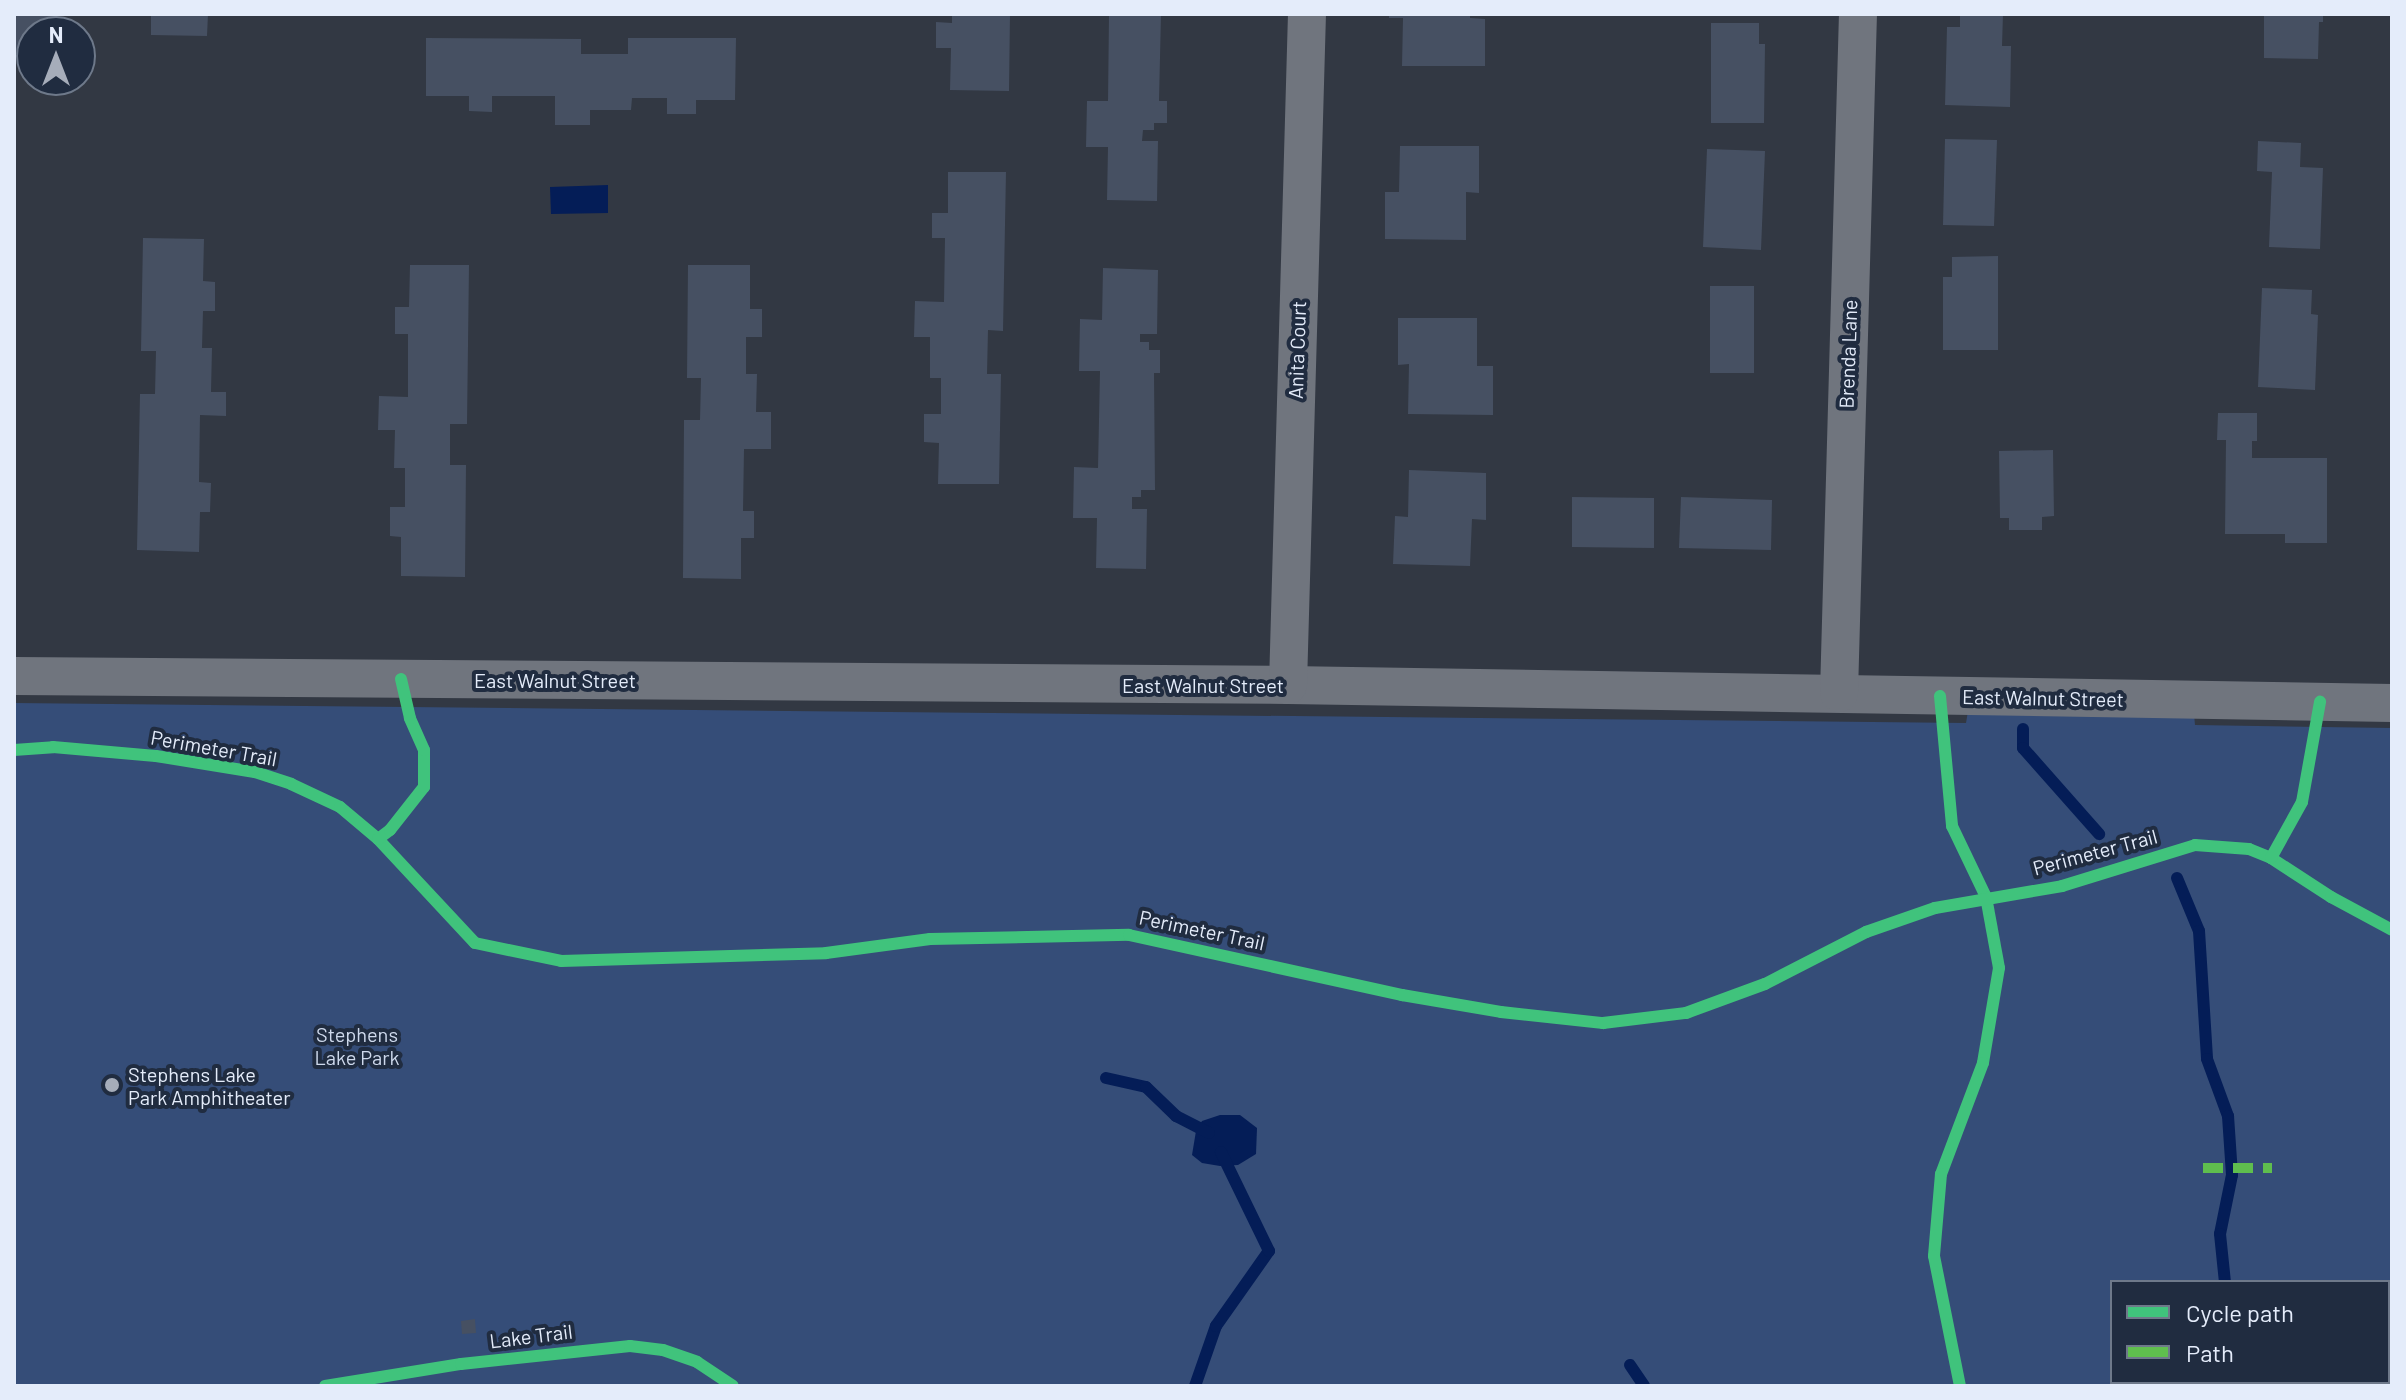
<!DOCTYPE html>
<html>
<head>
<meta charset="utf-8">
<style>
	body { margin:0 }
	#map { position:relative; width:2406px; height:1400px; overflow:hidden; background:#323843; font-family:Barlow,sans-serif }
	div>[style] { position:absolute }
	.green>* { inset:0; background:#354d78 }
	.water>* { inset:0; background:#041d57 }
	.stream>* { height:12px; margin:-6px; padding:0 6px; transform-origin:6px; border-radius:6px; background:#041d57 }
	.building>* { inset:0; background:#465062 }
	.street>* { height:38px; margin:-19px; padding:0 19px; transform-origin:19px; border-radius:19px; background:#70757e }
	.quiet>* { height:10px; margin-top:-5px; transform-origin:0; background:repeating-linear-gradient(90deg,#5fbe4e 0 20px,transparent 0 30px) }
	.cycleway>* { height:12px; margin:-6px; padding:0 6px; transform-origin:6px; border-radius:6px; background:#40c37c }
	.dots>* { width:22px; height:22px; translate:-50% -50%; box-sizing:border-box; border:4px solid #202c40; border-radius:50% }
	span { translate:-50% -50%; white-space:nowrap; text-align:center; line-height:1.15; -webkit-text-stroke:8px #202c40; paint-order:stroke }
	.street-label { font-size:20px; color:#e4ecfa }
	.park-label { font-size:20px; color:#ced9ec }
	.poi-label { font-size:20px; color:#e4ecfa }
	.left { translate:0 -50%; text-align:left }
	.frame { position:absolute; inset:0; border:16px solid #e4ecfa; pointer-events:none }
	.legend { position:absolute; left:2110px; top:1280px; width:280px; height:104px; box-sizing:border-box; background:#202c40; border:2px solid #6e798a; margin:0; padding:10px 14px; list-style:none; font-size:24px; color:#e4ecfa }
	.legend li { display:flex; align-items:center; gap:16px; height:40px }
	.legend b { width:40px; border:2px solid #6e798a }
	.north { position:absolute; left:16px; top:16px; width:80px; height:80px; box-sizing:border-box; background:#202c40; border:2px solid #6e798a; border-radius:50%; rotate:0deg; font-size:22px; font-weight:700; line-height:32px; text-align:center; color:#e4ecfa }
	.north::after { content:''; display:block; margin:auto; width:28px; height:36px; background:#a6adba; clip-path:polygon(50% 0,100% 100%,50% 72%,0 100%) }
</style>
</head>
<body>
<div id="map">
	<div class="green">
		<i style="clip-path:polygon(evenodd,14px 703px,1966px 723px,1968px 711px,2194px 714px,2195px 725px,2392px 728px,2392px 1386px,14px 1386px,14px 703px,2112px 1282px,2388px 1282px,2388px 1382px,2112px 1382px,2112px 1282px)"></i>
	</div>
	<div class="water">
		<i style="clip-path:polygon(608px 185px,608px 213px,551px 214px,550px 187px)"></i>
		<i style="clip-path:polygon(1220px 1115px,1240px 1115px,1257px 1128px,1256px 1154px,1238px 1165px,1220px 1166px,1202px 1163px,1192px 1155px,1196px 1131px,1202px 1121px)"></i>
	</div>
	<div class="stream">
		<i style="left:2023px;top:729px;width:19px;rotate:90deg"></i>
		<i style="left:2023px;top:748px;width:115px;rotate:48.5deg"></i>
		<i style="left:2177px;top:878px;width:57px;rotate:67.5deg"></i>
		<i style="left:2199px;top:931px;width:128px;rotate:86.4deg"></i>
		<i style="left:2207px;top:1059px;width:61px;rotate:69.8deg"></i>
		<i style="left:2228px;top:1116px;width:59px;rotate:86.1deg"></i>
		<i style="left:2232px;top:1175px;width:60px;rotate:101.5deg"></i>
		<i style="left:2220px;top:1234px;width:48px;rotate:84.1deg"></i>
		<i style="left:1106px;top:1078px;width:41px;rotate:12.7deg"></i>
		<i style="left:1146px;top:1087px;width:42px;rotate:44deg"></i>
		<i style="left:1176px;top:1116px;width:37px;rotate:27deg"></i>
		<i style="left:1630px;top:1365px;width:25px;rotate:56deg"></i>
		<i style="left:1195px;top:1386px;width:64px;rotate:-70.7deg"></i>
		<i style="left:1216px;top:1326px;width:92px;rotate:-54.8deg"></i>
		<i style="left:1269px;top:1251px;width:110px;rotate:-115.9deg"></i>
		<i style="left:2224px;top:1386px;width:4px;rotate:-76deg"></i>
	</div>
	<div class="building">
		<i style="clip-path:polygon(14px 14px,55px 14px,55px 32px,32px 32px,32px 54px,14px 54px)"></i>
		<i style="clip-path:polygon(151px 14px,208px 14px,207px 36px,151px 35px)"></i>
		<i style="clip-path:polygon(952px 14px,1010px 14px,1009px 91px,950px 90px,951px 48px,936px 48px,936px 22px,952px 23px)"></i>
		<i style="clip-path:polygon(1109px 14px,1161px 14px,1159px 101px,1167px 101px,1167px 123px,1154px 123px,1154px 130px,1143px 130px,1142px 141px,1158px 141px,1157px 201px,1107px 200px,1108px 147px,1086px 147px,1087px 101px,1108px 101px)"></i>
		<i style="clip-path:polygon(1389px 14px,1470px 14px,1470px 18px,1485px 19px,1485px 66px,1402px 66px,1403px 18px,1389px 18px)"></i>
		<i style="clip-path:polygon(1960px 14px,2003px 14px,2002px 46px,2011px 46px,2010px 107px,1945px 105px,1947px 27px,1960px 27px)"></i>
		<i style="clip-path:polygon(2264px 14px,2323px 14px,2323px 22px,2319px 22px,2318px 59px,2264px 58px)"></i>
		<i style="clip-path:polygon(1711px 23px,1759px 23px,1759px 44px,1765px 44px,1764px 123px,1711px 123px)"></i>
		<i style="clip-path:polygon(426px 38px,581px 39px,581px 54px,628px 54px,628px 38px,736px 38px,735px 100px,696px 100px,696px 114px,667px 114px,667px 98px,632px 98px,631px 110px,590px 110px,590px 125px,555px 125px,555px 96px,492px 96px,492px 112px,469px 111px,469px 96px,426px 96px)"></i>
		<i style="clip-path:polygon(1945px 139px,1997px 140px,1994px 226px,1943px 225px)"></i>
		<i style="clip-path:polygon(2258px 141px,2301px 143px,2300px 167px,2323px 168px,2320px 249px,2269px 247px,2272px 172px,2257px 171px)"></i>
		<i style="clip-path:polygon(1400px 146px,1479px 146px,1479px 193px,1466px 192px,1466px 240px,1385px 239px,1385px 192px,1399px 192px)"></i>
		<i style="clip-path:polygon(1707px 149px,1765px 151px,1761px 250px,1703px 247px)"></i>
		<i style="clip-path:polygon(948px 172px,1006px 172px,1003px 331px,988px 330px,987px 374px,1001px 374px,999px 484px,938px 484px,939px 443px,924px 442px,924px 414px,941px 414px,941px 378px,930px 378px,930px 337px,914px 337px,915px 301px,944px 302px,945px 238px,932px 238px,932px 213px,948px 213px)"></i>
		<i style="clip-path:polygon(143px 238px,204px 239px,203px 281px,215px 282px,215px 311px,203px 311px,202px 348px,212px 348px,211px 392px,226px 392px,226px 416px,200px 415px,199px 482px,211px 483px,210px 512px,200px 512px,199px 552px,137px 550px,140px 394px,155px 394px,156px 351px,141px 351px)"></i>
		<i style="clip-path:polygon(1998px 256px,1998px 350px,1943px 350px,1943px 277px,1952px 277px,1952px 257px)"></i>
		<i style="clip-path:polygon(410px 265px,469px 265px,467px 424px,450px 424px,450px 465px,466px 465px,465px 577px,401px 576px,401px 537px,390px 536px,390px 507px,405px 507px,405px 468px,394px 468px,395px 430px,378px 430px,379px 396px,408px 397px,408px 334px,395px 334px,395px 307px,409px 307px)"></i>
		<i style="clip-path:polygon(688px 265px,750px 265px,750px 309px,762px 309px,762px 337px,746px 337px,746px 374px,757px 374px,756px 412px,771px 412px,771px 449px,744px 449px,743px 511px,754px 511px,754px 538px,741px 538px,741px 579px,683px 578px,684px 420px,700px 420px,701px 378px,687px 378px)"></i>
		<i style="clip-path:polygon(1103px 268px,1158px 270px,1157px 334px,1140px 334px,1140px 342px,1149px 342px,1149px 350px,1160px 350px,1160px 373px,1154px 373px,1155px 490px,1141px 490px,1141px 497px,1132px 497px,1132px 509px,1147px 509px,1146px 569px,1096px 568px,1097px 518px,1073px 518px,1074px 467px,1098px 468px,1100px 371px,1079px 371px,1080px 319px,1102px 320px)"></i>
		<i style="clip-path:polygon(1710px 286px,1754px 286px,1754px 373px,1710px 373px)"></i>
		<i style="clip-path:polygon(2262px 288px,2312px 290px,2311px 314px,2318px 315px,2315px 390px,2258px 387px)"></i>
		<i style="clip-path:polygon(1398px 318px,1477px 318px,1477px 366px,1493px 366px,1493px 415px,1408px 414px,1409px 364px,1398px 365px)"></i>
		<i style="clip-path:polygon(2218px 413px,2257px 413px,2257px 441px,2252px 441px,2252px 458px,2327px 458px,2327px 543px,2285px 543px,2285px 534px,2225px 534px,2226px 440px,2217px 440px)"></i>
		<i style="clip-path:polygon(2053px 450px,2054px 516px,2042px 517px,2042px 530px,2009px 530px,2009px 518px,2000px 518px,1999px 451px)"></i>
		<i style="clip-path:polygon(1409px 470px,1486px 473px,1486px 520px,1472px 519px,1470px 566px,1393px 564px,1395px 516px,1408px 517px)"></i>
		<i style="clip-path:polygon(1572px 497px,1654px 498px,1654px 548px,1572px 547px)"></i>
		<i style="clip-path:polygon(1681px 497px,1772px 500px,1771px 550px,1679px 548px)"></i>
		<i style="clip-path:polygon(475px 1319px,476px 1333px,462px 1334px,461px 1321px)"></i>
	</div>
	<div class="street">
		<i style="left:14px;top:676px;width:1274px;rotate:0.4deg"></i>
		<i style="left:1288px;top:685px;width:1104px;rotate:0.93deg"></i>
		<i style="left:1288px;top:685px;width:671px;rotate:-88.38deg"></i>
		<i style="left:1839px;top:693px;width:679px;rotate:-88.4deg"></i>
	</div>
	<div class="quiet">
		<i style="left:2203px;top:1168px;width:69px"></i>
	</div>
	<div class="cycleway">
		<i style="left:1940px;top:696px;width:131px;rotate:84.7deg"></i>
		<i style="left:1952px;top:826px;width:79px;rotate:64.4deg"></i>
		<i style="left:1986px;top:897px;width:72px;rotate:79.6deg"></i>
		<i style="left:1999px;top:968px;width:96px;rotate:99.6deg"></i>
		<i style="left:1983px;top:1063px;width:119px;rotate:110.7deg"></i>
		<i style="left:1941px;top:1174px;width:82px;rotate:94.9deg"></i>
		<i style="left:1934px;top:1256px;width:133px;rotate:78.7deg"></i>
		<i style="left:14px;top:750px;width:39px;rotate:-4deg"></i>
		<i style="left:53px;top:747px;width:103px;rotate:5deg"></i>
		<i style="left:156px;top:756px;width:100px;rotate:9.2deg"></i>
		<i style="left:255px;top:772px;width:38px;rotate:18deg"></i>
		<i style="left:291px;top:784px;width:54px;rotate:25.1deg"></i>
		<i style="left:340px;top:807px;width:50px;rotate:40.1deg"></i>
		<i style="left:378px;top:839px;width:142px;rotate:47deg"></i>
		<i style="left:475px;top:943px;width:88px;rotate:11.8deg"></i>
		<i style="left:561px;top:961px;width:265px;rotate:-1.7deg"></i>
		<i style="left:826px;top:953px;width:105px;rotate:-7.7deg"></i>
		<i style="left:930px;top:939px;width:199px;rotate:-1.2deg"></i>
		<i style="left:1129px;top:935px;width:280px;rotate:12.4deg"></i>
		<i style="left:1402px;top:995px;width:100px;rotate:9.7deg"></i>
		<i style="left:1501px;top:1012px;width:103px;rotate:6.2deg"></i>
		<i style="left:1603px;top:1023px;width:84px;rotate:-6.9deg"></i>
		<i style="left:1686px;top:1013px;width:84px;rotate:-20.2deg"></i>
		<i style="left:1765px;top:984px;width:114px;rotate:-27.2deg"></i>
		<i style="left:1866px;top:932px;width:73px;rotate:-19.2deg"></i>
		<i style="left:1935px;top:908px;width:129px;rotate:-9.8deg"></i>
		<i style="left:2062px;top:886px;width:139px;rotate:-17.1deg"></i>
		<i style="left:2195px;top:845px;width:54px;rotate:4.2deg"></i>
		<i style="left:2249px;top:849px;width:24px;rotate:22deg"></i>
		<i style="left:2271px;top:858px;width:72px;rotate:33deg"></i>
		<i style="left:2331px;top:897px;width:69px;rotate:28.4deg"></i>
		<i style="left:378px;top:839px;width:15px;rotate:-37deg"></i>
		<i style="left:390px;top:830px;width:55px;rotate:-51.7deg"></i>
		<i style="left:424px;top:787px;width:37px;rotate:-90deg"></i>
		<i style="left:424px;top:750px;width:35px;rotate:-114deg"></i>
		<i style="left:410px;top:718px;width:40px;rotate:-103deg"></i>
		<i style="left:2271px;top:858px;width:64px;rotate:-61deg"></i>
		<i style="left:2302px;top:802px;width:102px;rotate:-79.8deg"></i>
		<i style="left:325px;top:1386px;width:138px;rotate:-9.2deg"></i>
		<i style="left:461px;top:1364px;width:170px;rotate:-6.1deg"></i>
		<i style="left:630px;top:1346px;width:33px;rotate:7deg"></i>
		<i style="left:663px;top:1350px;width:36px;rotate:19deg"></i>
		<i style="left:697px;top:1362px;width:43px;rotate:33.7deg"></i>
	</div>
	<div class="dots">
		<i style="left:112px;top:1085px;background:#a6adba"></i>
	</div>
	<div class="street-label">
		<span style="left:1297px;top:350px;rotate:-88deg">Anita Court</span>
		<span style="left:1848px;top:354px;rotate:-88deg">Brenda Lane</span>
		<span style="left:555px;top:680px">East Walnut Street</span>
		<span style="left:1203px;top:685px">East Walnut Street</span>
		<span style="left:2043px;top:698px;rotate:1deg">East Walnut Street</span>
		<span style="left:214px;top:748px;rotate:10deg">Perimeter Trail</span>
		<span style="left:2095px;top:852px;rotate:-15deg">Perimeter Trail</span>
		<span style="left:1202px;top:930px;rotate:12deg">Perimeter Trail</span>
		<span style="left:531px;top:1336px;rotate:-7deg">Lake Trail</span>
	</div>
	<div class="park-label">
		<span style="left:357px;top:1046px">Stephens<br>Lake Park</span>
	</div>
	<div class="poi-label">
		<span class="left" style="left:128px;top:1086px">Stephens Lake<br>Park Amphitheater</span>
	</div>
	<div class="frame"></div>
	<ul class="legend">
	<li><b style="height:10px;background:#40c37c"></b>Cycle path</li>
	<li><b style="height:10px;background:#5fbe4e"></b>Path</li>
	</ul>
	<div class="north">N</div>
</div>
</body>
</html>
